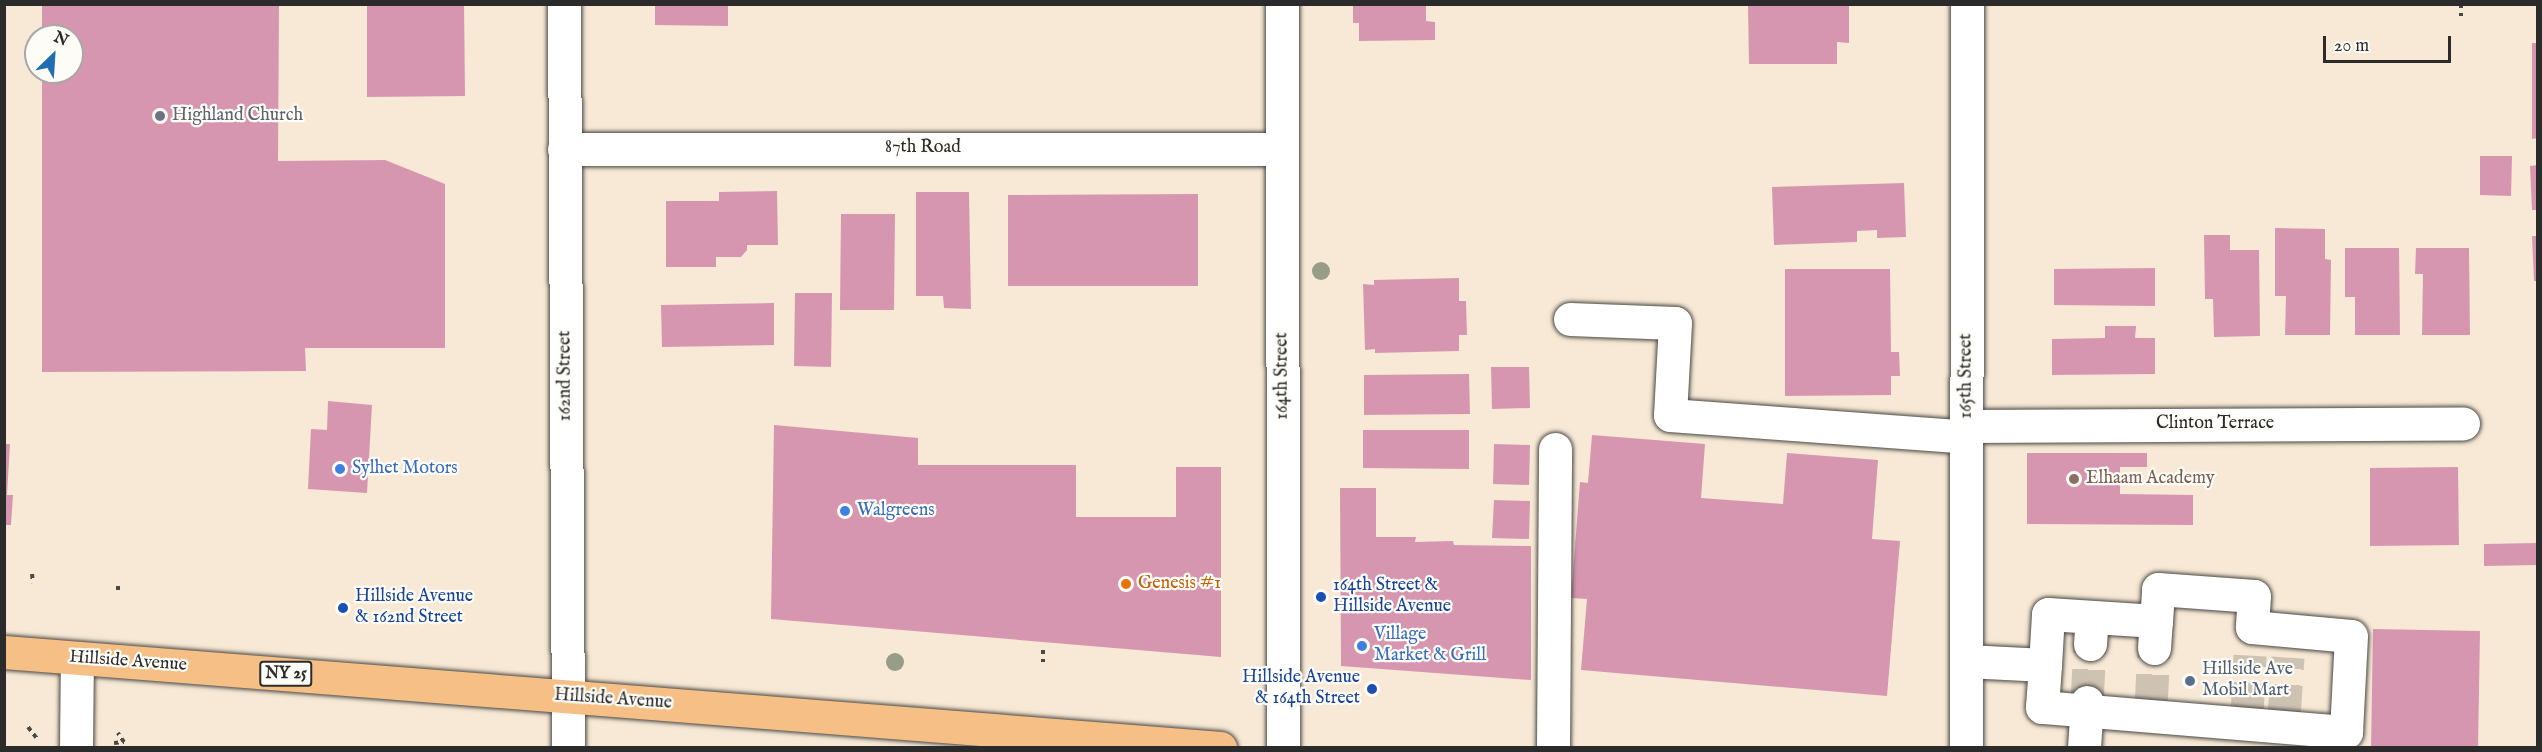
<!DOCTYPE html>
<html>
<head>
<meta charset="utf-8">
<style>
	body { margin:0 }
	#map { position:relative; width:2542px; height:752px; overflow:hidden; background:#f7e9d5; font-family:"IM FELL English",serif }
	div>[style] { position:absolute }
	.building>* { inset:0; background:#d796b0 }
	.minor-tunnel>* { height:33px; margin-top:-16.5px; transform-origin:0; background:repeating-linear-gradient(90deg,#cec3b3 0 33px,transparent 0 49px) }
	.path>* { height:4px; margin-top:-2px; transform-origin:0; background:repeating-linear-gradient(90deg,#4a4844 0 4.5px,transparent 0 9px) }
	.roads { filter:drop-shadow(0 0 2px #4a4844) drop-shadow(0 0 2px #4a4844) }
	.minor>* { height:33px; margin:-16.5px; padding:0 16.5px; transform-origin:16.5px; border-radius:16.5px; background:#fff }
	.major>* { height:33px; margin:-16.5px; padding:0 16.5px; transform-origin:16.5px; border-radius:16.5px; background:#f5bf86 }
	.trees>* { width:18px; height:18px; margin:-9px; border-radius:50%; background:#979d89 }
	.dots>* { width:16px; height:16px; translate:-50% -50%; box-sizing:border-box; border:3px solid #fdfcf7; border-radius:50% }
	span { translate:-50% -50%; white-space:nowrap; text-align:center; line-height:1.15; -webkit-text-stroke:4.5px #fdfcf7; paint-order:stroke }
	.shield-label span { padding:2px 4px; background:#fdfcf7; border:2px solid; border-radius:4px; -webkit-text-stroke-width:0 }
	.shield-label { font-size:16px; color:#2b2b2b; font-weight:700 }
	.worship-label { font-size:18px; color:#5b616d }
	.left { translate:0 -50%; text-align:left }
	.street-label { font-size:18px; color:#2b2b2b }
	.shop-label { font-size:18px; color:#366cbe }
	.education-label { font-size:18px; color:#785e54 }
	.food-label { font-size:18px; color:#c56008 }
	.transit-label { font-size:18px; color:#164399 }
	.right { translate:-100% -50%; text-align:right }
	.service-label { font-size:18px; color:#4e5e75 }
	.frame { position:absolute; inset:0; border:6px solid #2b2b2b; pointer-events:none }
	.north { position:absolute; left:24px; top:24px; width:60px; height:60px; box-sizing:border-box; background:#fdfcf7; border:2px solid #a9a8a5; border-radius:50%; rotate:25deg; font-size:16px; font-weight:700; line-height:24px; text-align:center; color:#2b2b2b }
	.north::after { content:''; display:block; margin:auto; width:21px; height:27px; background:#1f6fb2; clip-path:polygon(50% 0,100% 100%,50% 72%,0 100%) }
	.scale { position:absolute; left:2323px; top:36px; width:128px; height:27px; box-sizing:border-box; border:3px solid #2b2b2b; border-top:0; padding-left:8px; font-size:18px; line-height:21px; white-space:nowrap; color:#2b2b2b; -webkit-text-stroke:4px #fdfcf7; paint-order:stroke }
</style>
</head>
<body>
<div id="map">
	<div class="building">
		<i style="clip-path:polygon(42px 4px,279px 4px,278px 161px,385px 160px,445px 184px,445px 348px,305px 348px,306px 371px,42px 372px,42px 72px,72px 72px,72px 36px,42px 36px)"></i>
		<i style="clip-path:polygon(367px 4px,464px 4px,465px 96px,367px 97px)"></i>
		<i style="clip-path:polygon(655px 4px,728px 4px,728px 26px,655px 25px)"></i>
		<i style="clip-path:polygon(1353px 4px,1426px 4px,1426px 21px,1435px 22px,1435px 40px,1359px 41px,1359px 23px,1353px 23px)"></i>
		<i style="clip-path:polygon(1748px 4px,1849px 4px,1849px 43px,1837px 42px,1837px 64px,1749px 64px)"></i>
		<i style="clip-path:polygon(2532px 43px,2538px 43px,2538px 138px,2532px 139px)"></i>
		<i style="clip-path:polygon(2480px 156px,2512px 156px,2511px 196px,2480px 195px)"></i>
		<i style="clip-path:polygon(2538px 165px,2538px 210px,2532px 210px,2530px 166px)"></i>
		<i style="clip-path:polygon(1904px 183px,1906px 237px,1877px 238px,1877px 230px,1857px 231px,1857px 242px,1774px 245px,1772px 187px)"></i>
		<i style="clip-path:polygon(777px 191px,778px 245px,747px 245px,747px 250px,741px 257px,716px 257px,716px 267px,666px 267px,666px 201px,719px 201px,719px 192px)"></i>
		<i style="clip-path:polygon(916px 192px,969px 192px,971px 309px,944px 308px,943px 296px,916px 296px)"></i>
		<i style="clip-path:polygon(1198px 194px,1198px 286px,1008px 286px,1008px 195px)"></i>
		<i style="clip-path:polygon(841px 214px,895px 214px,894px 310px,840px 310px)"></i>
		<i style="clip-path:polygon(2275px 228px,2325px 229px,2325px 259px,2331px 260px,2330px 335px,2285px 335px,2286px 296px,2275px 296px)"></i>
		<i style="clip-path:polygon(2204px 235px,2230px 235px,2230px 250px,2259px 250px,2260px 336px,2214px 337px,2213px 299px,2205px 299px)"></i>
		<i style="clip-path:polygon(2532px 236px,2538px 236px,2538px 281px,2534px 281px)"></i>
		<i style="clip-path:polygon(2345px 248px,2399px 248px,2400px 335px,2355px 335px,2355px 297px,2345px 297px)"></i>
		<i style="clip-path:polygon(2416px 248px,2469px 248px,2470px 335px,2422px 335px,2423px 274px,2415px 274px)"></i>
		<i style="clip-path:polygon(2155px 268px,2155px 306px,2054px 305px,2054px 269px)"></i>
		<i style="clip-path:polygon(1785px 269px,1890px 269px,1891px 352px,1899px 352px,1900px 376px,1891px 376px,1891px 395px,1785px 396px)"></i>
		<i style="clip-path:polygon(1459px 278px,1459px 301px,1466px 301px,1467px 335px,1459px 335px,1459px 351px,1375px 353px,1375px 349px,1365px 350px,1363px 284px,1374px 285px,1374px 280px)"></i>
		<i style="clip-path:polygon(795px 293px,832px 293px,831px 367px,794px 366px)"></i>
		<i style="clip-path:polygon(774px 303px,774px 345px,662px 347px,661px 305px)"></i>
		<i style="clip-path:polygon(2105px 326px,2136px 326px,2135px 338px,2155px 338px,2155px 374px,2052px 375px,2052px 339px,2105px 338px)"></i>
		<i style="clip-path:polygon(1491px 367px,1529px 367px,1530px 408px,1492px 409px)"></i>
		<i style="clip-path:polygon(1469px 374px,1470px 414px,1364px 415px,1364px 375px)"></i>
		<i style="clip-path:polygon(328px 401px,372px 405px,367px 493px,308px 489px,311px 429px,327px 430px)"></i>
		<i style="clip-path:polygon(774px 425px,918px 438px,918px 465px,1076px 465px,1076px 517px,1176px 517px,1176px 467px,1221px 467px,1221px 657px,771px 619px)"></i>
		<i style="clip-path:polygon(1363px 430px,1469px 430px,1469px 469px,1363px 468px)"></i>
		<i style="clip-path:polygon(1592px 435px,1705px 444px,1701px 498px,1783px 504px,1787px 453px,1878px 460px,1872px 539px,1900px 541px,1887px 696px,1581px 670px,1587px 599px,1571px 598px,1580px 482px,1588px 483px)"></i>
		<i style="clip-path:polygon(4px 444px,10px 444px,7px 495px,13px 495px,11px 525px,4px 525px)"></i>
		<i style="clip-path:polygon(1494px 444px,1530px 445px,1529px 485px,1493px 484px)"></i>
		<i style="clip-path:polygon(2027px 453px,2147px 453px,2147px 467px,2120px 467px,2120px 494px,2193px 495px,2193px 525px,2027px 524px)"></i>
		<i style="clip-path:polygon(2458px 467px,2459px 545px,2370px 546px,2370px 468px)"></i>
		<i style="clip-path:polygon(1340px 488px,1376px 488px,1376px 537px,1416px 537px,1415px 542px,1453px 541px,1454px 545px,1531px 546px,1531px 680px,1341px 666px)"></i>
		<i style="clip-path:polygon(1494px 500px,1530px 501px,1529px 539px,1492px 538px)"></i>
		<i style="clip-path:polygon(2538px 543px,2538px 565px,2484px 566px,2484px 544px)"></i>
		<i style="clip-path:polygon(2373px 629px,2480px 631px,2478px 748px,2371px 748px)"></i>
	</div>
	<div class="minor-tunnel">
		<i style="left:2087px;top:702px;width:58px;rotate:-87deg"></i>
		<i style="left:2151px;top:707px;width:59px;rotate:-87.1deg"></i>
		<i style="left:2247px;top:715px;width:60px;rotate:-87.1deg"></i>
		<i style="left:2284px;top:717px;width:60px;rotate:-86.2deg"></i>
	</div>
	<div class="path">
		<i style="left:2461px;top:4px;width:12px;rotate:90deg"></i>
		<i style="left:32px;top:574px;width:9px;rotate:84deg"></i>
		<i style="left:118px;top:590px;width:9px;rotate:-90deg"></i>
		<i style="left:1043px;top:650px;width:12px;rotate:90deg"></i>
		<i style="left:28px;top:727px;width:16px;rotate:52deg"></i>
		<i style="left:114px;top:743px;width:10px;rotate:-6deg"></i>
		<i style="left:124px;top:742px;width:11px;rotate:-124deg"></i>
	</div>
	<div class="roads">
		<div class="minor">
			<i style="left:564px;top:4px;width:744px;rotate:89.69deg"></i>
			<i style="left:1282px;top:4px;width:744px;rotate:89.92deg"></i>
			<i style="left:564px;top:149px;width:718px"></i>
			<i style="left:1570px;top:319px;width:105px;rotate:2.2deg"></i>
			<i style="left:1675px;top:323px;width:92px;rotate:93.1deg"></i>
			<i style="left:1670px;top:415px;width:298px;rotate:4.2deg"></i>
			<i style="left:1967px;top:426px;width:496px;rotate:-0.3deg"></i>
			<i style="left:2090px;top:644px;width:27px;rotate:-86deg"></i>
			<i style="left:2154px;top:648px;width:27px;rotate:-86deg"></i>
			<i style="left:1966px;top:661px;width:79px;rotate:2.9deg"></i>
			<i style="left:2045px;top:665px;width:51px;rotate:-86.6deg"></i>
			<i style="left:2048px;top:614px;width:108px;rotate:3.7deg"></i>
			<i style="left:2156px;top:621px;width:32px;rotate:-86deg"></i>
			<i style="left:2158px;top:589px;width:96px;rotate:4.2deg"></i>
			<i style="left:2254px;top:596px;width:31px;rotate:94deg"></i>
			<i style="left:2252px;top:627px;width:99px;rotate:5.2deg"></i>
			<i style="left:2351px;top:636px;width:96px;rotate:93deg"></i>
			<i style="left:2346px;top:732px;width:305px;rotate:-175.3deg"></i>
			<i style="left:2042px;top:707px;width:42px;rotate:-85.9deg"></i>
			<i style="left:76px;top:748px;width:90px;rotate:-89.4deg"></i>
			<i style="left:1553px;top:748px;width:299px;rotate:-89.6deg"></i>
			<i style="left:1966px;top:748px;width:744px;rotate:-89.92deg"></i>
			<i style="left:2084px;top:748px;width:46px;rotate:-86.3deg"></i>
		</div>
		<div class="major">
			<i style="left:4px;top:652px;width:1220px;rotate:4.51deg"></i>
		</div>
	</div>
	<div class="trees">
		<i style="left:1321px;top:271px"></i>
		<i style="left:895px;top:662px"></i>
	</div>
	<div class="dots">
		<i style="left:160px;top:116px;background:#6b7280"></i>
		<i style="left:340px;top:469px;background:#3f7fe0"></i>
		<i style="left:2074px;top:479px;background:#8d6e63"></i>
		<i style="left:845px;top:511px;background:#3f7fe0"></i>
		<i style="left:1126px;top:584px;background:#e8710a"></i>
		<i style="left:1321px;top:597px;background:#1a4fb4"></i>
		<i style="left:343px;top:608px;background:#1a4fb4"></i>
		<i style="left:1362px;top:646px;background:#3f7fe0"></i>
		<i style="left:2190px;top:681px;background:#5c6f8a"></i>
		<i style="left:1372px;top:689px;background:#1a4fb4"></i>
	</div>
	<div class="shield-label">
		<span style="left:286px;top:674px">NY 25</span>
	</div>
	<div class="worship-label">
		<span class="left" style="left:172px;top:116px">Highland Church</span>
	</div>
	<div class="street-label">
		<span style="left:923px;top:148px">87th Road</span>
		<span style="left:566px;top:376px;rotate:-90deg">162nd Street</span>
		<span style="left:1283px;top:376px;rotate:-90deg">164th Street</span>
		<span style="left:1967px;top:376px;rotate:-90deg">165th Street</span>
		<span style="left:2215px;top:424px">Clinton Terrace</span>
		<span style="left:128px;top:662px;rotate:4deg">Hillside Avenue</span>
		<span style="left:613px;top:700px;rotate:4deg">Hillside Avenue</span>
	</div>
	<div class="shop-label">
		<span class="left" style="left:352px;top:469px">Sylhet Motors</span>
		<span class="left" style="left:857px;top:511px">Walgreens</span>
		<span class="left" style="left:1374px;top:646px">Village<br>Market &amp; Grill</span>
	</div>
	<div class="education-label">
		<span class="left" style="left:2086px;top:479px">Elhaam Academy</span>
	</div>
	<div class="food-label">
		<span class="left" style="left:1138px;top:584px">Genesis #1</span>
	</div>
	<div class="transit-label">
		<span class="left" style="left:1333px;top:597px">164th Street &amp;<br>Hillside Avenue</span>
		<span class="left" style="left:355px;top:608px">Hillside Avenue<br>&amp; 162nd Street</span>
		<span class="right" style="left:1360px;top:689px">Hillside Avenue<br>&amp; 164th Street</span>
	</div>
	<div class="service-label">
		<span class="left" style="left:2202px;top:681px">Hillside Ave<br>Mobil Mart</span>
	</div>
	<div class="frame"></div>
	<div class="north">N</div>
	<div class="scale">20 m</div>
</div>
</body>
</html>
